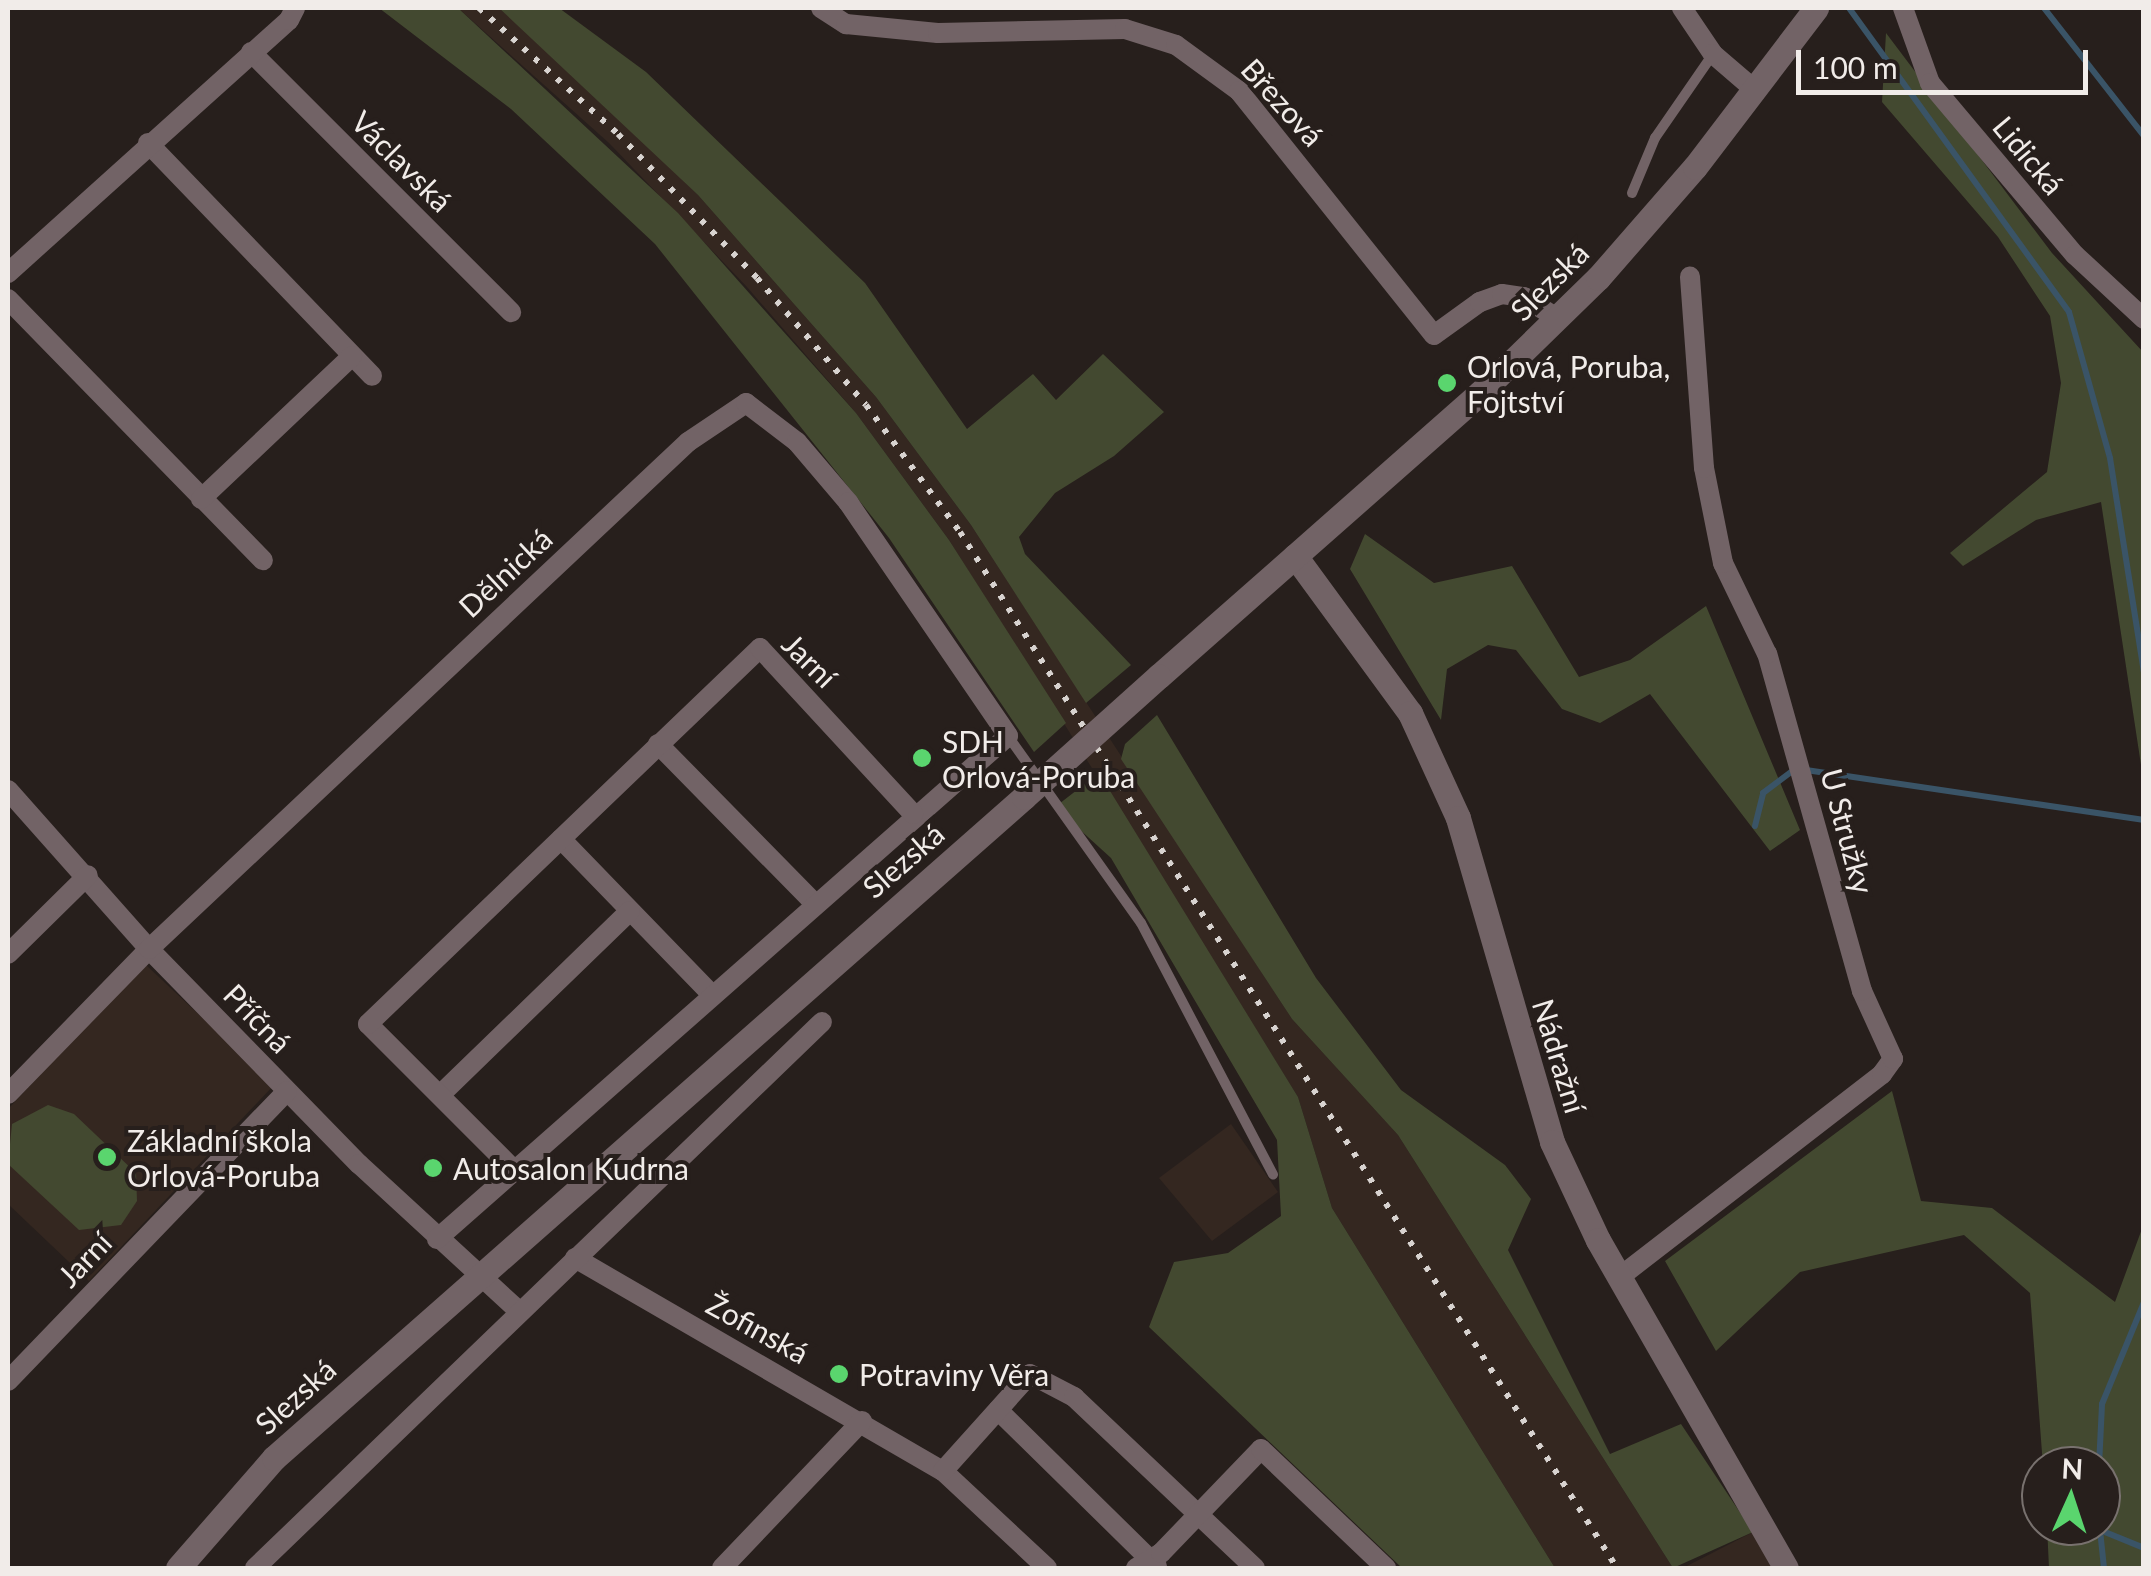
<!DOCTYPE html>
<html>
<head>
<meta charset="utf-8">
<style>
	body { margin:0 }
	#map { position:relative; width:2151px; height:1576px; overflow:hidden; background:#271f1c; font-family:Lato,sans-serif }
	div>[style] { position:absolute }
	.built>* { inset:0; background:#342720 }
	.green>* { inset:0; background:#434930 }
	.stream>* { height:6px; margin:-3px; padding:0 3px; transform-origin:3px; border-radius:3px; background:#3a5467 }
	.service>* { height:10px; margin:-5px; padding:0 5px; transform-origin:5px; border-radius:5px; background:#726366 }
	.minor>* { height:20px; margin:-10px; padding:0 10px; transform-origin:10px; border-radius:10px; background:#726366 }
	.tertiary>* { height:25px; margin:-12.5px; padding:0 12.5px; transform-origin:12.5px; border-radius:12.5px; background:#726366 }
	.rail>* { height:6px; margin-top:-3px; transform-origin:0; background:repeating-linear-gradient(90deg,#d8d3d0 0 5px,transparent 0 15px) }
	.tertiary-bridge>* { height:25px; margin:-12.5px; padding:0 12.5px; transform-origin:12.5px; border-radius:12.5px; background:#726366 }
	.dots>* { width:28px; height:28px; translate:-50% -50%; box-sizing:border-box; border:5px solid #271f1c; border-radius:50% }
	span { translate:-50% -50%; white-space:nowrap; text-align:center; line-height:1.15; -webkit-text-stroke:8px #271f1c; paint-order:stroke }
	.street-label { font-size:30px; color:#f1ece9 }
	.poi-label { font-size:30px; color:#f1ece9 }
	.left { translate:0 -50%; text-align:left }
	.frame { position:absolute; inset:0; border:10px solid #f1ece9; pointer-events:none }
	.north { position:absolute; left:2021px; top:1446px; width:100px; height:100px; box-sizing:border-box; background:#271f1c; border:2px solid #78716e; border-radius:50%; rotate:3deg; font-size:28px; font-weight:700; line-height:40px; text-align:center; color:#f1ece9 }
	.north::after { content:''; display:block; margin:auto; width:35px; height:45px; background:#5ad56e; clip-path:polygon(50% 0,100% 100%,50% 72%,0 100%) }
	.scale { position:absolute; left:1796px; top:50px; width:292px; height:45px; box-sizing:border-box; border:5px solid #f1ece9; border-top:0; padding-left:12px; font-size:30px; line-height:35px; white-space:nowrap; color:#f1ece9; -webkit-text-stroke:8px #271f1c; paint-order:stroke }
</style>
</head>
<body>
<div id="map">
	<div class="built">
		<i style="clip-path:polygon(458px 8px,499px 8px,555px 56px,698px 195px,876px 397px,971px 525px,1292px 1019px,1398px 1135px,1673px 1568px,1555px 1568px,1332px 1208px,1298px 1097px,949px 540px,856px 413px,747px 287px,609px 143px)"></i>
		<i style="clip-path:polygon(145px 964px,274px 1085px,89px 1281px,8px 1204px,8px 1109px)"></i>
		<i style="clip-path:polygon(1231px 1124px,1278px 1192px,1212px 1241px,1159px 1178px)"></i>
		<i style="clip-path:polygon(1753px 1532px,1772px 1568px,1683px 1568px)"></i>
	</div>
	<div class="green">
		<i style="clip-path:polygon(379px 8px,458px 8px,678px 213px,856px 413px,949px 540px,1066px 723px,1034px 752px,889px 538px,655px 244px,511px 109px)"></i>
		<i style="clip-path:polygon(499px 8px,559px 8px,646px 72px,865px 283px,967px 429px,1033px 374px,1056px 400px,1103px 354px,1164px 412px,1114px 456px,1055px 493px,1019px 537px,1025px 554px,1131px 665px,1086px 703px,971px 525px,876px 397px,698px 195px)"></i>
		<i style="clip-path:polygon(1886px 33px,2052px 253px,2143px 352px,2143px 778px,2101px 502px,2036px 520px,1963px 566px,1950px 553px,2047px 472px,2061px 383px,2050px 316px,1998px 237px,1882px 102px)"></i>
		<i style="clip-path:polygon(1365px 534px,1434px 583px,1512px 566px,1579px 677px,1630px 660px,1706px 606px,1800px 830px,1770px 851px,1650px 694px,1600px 723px,1562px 709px,1516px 650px,1488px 645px,1447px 669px,1441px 720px,1350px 569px)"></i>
		<i style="clip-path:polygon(1157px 715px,1316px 978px,1401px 1090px,1505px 1165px,1531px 1199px,1508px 1250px,1610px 1454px,1681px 1424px,1753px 1532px,1673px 1568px,1398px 1135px,1292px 1019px,1121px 759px,1125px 744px)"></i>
		<i style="clip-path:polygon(1099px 773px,1298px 1097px,1332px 1208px,1555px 1568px,1402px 1568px,1149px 1327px,1174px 1262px,1228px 1253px,1281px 1216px,1277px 1140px,1111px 858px,1055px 807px)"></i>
		<i style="clip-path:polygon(1892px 1091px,1921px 1201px,1992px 1208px,2115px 1302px,2143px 1226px,2143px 1568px,2049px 1568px,2047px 1526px,2101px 1526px,2101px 1466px,2043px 1466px,2030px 1293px,1964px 1235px,1800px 1272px,1716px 1351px,1665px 1261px)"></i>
		<i style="clip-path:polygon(48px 1105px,74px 1114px,136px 1173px,137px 1201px,121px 1225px,79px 1230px,8px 1164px,12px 1124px)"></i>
	</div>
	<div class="stream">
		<i style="left:1849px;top:8px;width:375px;rotate:54.1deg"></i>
		<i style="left:2069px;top:312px;width:152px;rotate:74.3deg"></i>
		<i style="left:2110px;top:458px;width:217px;rotate:81deg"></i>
		<i style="left:2044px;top:8px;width:162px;rotate:52deg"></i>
		<i style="left:1806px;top:770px;width:342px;rotate:8.4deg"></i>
		<i style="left:1755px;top:826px;width:34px;rotate:-76deg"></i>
		<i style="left:1763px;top:793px;width:39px;rotate:-37deg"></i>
		<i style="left:2099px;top:1466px;width:62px;rotate:-87.2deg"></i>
		<i style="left:2102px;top:1404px;width:110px;rotate:-67.6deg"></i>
		<i style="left:2100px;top:1530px;width:48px;rotate:22.2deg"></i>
		<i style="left:2100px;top:1530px;width:38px;rotate:84deg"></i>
	</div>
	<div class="service">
		<i style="left:1632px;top:193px;width:60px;rotate:-67.3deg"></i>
		<i style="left:1655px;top:138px;width:102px;rotate:-55.4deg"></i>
		<i style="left:1008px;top:736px;width:229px;rotate:54.6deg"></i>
		<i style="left:1141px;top:923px;width:284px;rotate:62.3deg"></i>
	</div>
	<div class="minor">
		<i style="left:821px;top:8px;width:30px;rotate:33deg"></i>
		<i style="left:846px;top:24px;width:92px;rotate:5.6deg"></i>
		<i style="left:938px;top:33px;width:187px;rotate:-1.2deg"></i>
		<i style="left:1125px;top:29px;width:53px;rotate:17.4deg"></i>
		<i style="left:1176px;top:45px;width:78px;rotate:36.1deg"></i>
		<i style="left:1239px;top:91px;width:312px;rotate:51.4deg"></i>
		<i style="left:1434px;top:335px;width:57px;rotate:-35.7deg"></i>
		<i style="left:1480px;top:302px;width:23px;rotate:-20deg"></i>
		<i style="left:1502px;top:294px;width:22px;rotate:8deg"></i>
		<i style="left:1524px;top:297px;width:40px;rotate:32.9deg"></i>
		<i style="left:1682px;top:8px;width:55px;rotate:56deg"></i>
		<i style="left:1713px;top:54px;width:57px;rotate:40.7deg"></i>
		<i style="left:1903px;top:8px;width:80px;rotate:70.2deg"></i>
		<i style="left:1930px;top:83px;width:225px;rotate:49.9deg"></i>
		<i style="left:2075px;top:255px;width:94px;rotate:42.8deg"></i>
		<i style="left:251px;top:52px;width:368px;rotate:45deg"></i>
		<i style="left:148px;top:143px;width:323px;rotate:46.1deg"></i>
		<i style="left:8px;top:273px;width:378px;rotate:-42deg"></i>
		<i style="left:289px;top:20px;width:13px;rotate:-63deg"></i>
		<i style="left:8px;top:299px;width:365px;rotate:45.7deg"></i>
		<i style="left:201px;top:499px;width:208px;rotate:-43.4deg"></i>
		<i style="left:658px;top:744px;width:223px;rotate:45.5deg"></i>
		<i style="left:8px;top:790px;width:213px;rotate:48.4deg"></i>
		<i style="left:149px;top:949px;width:301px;rotate:45.7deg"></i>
		<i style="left:359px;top:1164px;width:216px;rotate:42.6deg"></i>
		<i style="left:561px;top:839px;width:216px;rotate:45.9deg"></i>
		<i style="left:8px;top:954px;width:112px;rotate:-44.6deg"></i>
		<i style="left:8px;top:1094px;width:202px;rotate:-45.8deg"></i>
		<i style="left:149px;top:949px;width:740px;rotate:-43.25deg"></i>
		<i style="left:688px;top:442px;width:70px;rotate:-33.9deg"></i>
		<i style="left:746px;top:403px;width:64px;rotate:37.4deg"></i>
		<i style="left:797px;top:442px;width:79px;rotate:49.6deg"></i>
		<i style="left:848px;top:502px;width:283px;rotate:55.6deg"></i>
		<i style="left:1008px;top:736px;width:761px;rotate:138.62deg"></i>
		<i style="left:441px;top:1094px;width:263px;rotate:-44.1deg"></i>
		<i style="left:513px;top:1169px;width:205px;rotate:-135deg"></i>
		<i style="left:368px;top:1024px;width:543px;rotate:-43.81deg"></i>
		<i style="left:760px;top:648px;width:226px;rotate:47.3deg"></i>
		<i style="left:575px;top:1258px;width:425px;rotate:30.1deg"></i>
		<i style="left:943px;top:1471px;width:142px;rotate:43deg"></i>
		<i style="left:1621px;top:1276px;width:330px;rotate:-37.7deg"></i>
		<i style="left:1882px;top:1074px;width:19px;rotate:-54deg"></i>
		<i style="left:1893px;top:1059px;width:75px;rotate:-114.5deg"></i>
		<i style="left:1862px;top:991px;width:350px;rotate:-105.7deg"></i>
		<i style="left:1767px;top:654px;width:101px;rotate:-115.8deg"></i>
		<i style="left:1723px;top:563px;width:97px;rotate:-101.3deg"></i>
		<i style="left:1704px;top:468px;width:192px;rotate:-94.2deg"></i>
		<i style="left:8px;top:1381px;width:402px;rotate:-46.1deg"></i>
		<i style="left:998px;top:1410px;width:223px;rotate:44.5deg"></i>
		<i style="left:943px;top:1471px;width:130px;rotate:-48.1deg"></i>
		<i style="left:1030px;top:1374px;width:50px;rotate:27.6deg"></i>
		<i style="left:1074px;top:1397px;width:249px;rotate:43.4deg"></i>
		<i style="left:255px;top:1568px;width:787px;rotate:-43.92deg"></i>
		<i style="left:722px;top:1568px;width:203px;rotate:-46.4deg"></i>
		<i style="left:1136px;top:1568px;width:29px;rotate:-31deg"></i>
		<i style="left:1161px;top:1553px;width:144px;rotate:-46.1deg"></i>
		<i style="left:1261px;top:1449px;width:173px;rotate:43.6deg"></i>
	</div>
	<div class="tertiary">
		<i style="left:1295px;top:556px;width:195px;rotate:53.8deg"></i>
		<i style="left:1410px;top:713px;width:115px;rotate:65.4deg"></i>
		<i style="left:1458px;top:818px;width:337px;rotate:73.8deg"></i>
		<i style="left:1552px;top:1142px;width:108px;rotate:64.9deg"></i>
		<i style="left:1598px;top:1240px;width:378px;rotate:60.2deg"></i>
		<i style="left:1159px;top:676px;width:428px;rotate:-41.4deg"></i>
		<i style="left:1480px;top:393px;width:165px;rotate:-44.3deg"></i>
		<i style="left:1598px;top:278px;width:147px;rotate:-48.9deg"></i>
		<i style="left:1695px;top:167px;width:200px;rotate:-52.7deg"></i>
		<i style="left:178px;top:1568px;width:146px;rotate:-48.9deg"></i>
		<i style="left:274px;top:1458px;width:1000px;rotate:-41.39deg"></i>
	</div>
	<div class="rail">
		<i style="left:479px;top:8px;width:188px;rotate:42.2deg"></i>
		<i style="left:618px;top:134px;width:200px;rotate:46deg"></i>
		<i style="left:757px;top:278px;width:167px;rotate:49.4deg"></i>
		<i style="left:866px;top:405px;width:158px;rotate:53.5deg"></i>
		<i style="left:960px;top:532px;width:1227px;rotate:57.62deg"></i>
	</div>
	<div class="tertiary-bridge">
		<i style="left:1024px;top:797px;width:181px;rotate:-41.9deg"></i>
	</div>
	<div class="dots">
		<i style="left:1447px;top:383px;background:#5ad56e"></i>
		<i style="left:922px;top:758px;background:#5ad56e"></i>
		<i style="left:107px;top:1157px;background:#5ad56e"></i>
		<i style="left:433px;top:1168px;background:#5ad56e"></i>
		<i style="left:839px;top:1374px;background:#5ad56e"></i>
	</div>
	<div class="street-label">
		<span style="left:1283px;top:102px;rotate:48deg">Březová</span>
		<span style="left:2029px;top:155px;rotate:50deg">Lidická</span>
		<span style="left:402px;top:161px;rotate:45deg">Václavská</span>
		<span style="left:1549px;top:281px;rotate:-45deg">Slezská</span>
		<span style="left:505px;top:572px;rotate:-43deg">Dělnická</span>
		<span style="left:810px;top:660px;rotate:45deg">Jarní</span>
		<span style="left:1848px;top:831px;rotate:75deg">U Stružky</span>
		<span style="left:903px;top:860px;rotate:-41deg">Slezská</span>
		<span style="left:258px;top:1018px;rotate:46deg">Příčná</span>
		<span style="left:1560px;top:1056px;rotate:73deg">Nádražní</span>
		<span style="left:84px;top:1259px;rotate:-46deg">Jarní</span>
		<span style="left:758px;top:1328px;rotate:29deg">Žofinská</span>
		<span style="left:295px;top:1396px;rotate:-42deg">Slezská</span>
	</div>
	<div class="poi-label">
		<span class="left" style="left:1467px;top:383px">Orlová, Poruba,<br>Fojtství</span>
		<span class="left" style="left:942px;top:758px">SDH<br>Orlová-Poruba</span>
		<span class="left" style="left:127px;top:1157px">Základní škola<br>Orlová-Poruba</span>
		<span class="left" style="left:453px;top:1168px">Autosalon Kudrna</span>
		<span class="left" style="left:859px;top:1374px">Potraviny Věra</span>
	</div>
	<div class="frame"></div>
	<div class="north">N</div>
	<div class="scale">100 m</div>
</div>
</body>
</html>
